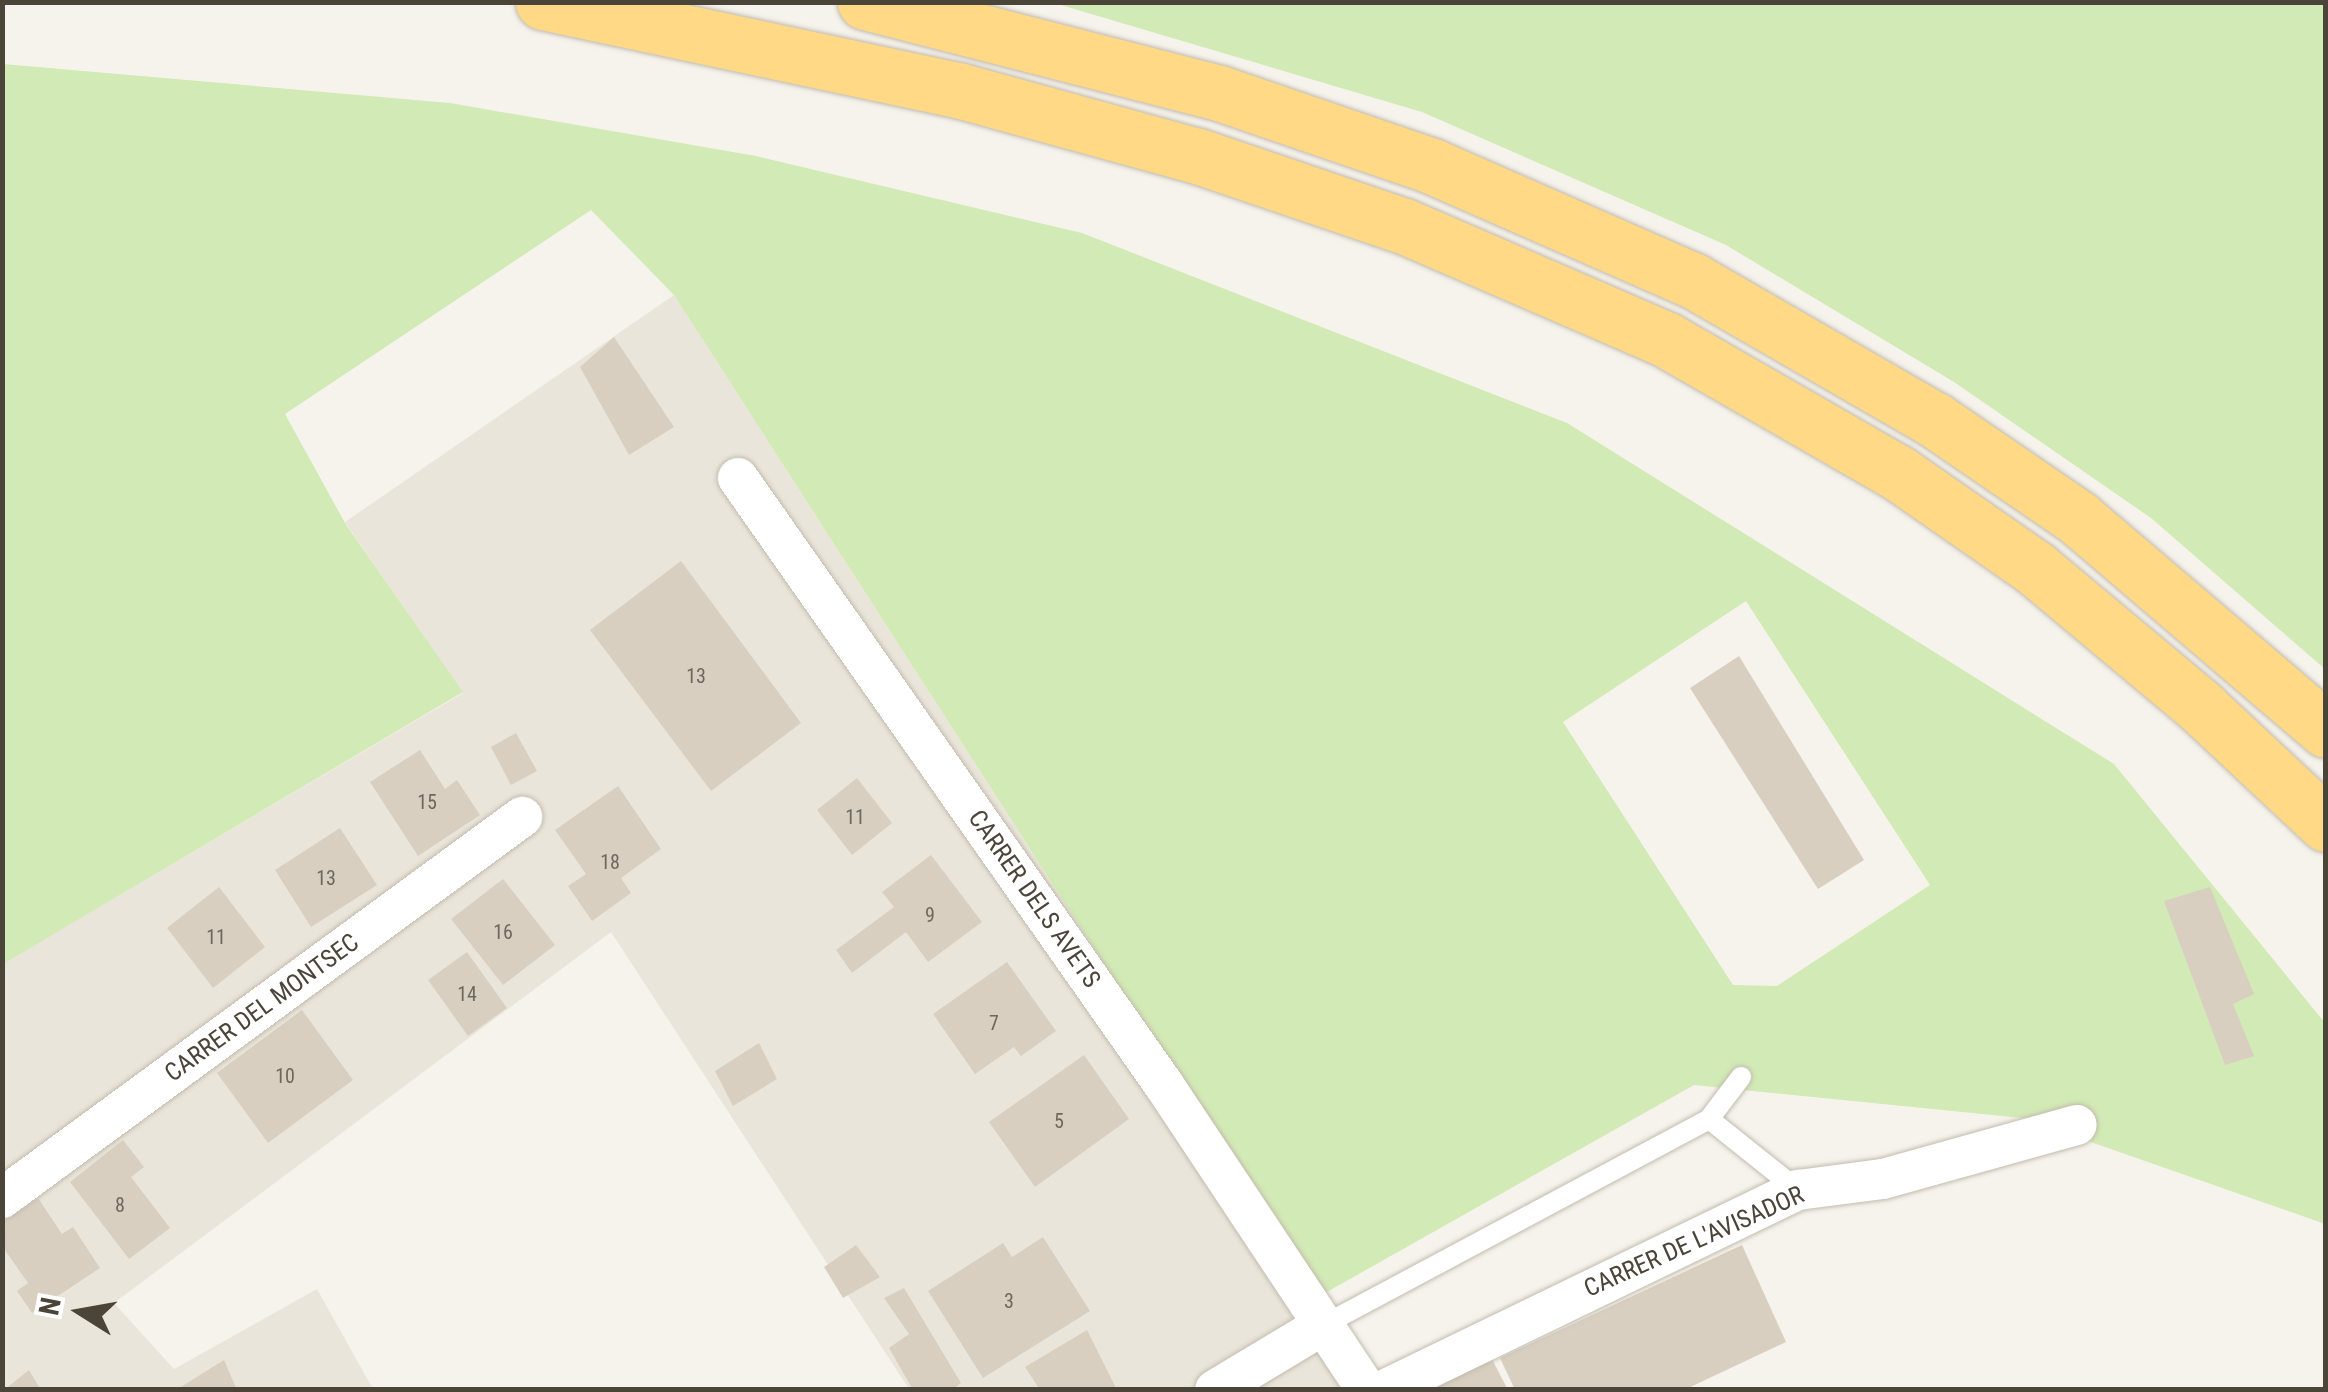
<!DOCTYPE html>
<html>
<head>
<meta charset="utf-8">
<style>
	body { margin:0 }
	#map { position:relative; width:2328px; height:1392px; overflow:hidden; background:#f6f3ec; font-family:"Roboto Condensed",sans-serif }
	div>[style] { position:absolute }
	.residential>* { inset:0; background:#eae5da }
	.green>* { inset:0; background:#d2eab5 }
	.building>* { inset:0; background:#d8cfc1 }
	.roads { filter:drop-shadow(0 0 2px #c2bbae) drop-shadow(0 0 2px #c2bbae) }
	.service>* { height:20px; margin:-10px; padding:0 10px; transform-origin:10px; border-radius:10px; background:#fff }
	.minor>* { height:40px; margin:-20px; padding:0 20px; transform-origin:20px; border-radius:20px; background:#fff }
	.trunk>* { height:55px; margin:-27.5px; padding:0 27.5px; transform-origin:27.5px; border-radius:27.5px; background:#ffd985 }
	span { translate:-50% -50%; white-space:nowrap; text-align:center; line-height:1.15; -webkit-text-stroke:8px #fff; paint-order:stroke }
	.number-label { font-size:20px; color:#6e675b }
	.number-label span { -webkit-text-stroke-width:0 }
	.street-label { font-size:25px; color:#4b4439 }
	.frame { position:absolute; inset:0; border:5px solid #4b4439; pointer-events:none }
	.north { position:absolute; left:30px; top:1262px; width:100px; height:100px; -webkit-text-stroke:8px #fff; paint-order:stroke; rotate:281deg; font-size:28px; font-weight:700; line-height:40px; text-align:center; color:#4b4439 }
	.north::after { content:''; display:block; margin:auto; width:35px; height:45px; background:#4b4439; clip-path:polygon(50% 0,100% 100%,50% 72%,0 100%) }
</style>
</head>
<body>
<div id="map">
	<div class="residential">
		<i style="clip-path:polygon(674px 295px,1377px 1389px,909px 1389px,611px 932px,114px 1303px,174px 1369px,317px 1289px,373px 1389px,3px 1389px,2px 964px,463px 693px,345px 522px)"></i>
	</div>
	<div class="green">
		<i style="clip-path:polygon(1054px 3px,2325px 3px,2325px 669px,2151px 518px,1954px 382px,1726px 245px,1422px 112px)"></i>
		<i style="clip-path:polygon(evenodd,3px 64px,450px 103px,756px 156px,1082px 233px,1567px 423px,2114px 764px,2325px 1023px,2325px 1224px,2022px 1118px,1694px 1085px,1318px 1297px,674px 295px,591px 210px,285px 414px,345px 523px,463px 692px,3px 964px,3px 64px,1746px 601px,1930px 885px,1777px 986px,1733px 985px,1563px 722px,1746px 601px)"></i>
	</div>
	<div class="building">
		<i style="clip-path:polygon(614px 337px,674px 427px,629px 455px,580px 367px)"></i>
		<i style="clip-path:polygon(681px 561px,801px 723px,711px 791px,590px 630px)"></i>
		<i style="clip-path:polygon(1739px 656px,1864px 860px,1818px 889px,1690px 688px)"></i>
		<i style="clip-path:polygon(516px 733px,537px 771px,511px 785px,491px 747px)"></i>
		<i style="clip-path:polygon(420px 750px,445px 789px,457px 780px,480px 815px,418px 856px,370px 782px)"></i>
		<i style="clip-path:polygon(857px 778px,892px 823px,852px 855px,817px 810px)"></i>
		<i style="clip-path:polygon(618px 786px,661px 849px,621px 878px,631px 893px,592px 921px,568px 886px,586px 874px,555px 830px)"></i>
		<i style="clip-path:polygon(340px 828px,377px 885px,311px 927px,275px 870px)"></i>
		<i style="clip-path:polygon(931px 855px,982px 922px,928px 962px,906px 932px,852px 973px,836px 950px,894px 907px,882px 892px)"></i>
		<i style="clip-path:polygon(503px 879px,555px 945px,503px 985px,451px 919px)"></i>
		<i style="clip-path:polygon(219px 887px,265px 947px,213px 988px,167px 928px)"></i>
		<i style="clip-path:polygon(2210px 887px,2254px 994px,2233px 1004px,2254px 1056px,2225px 1065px,2164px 901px)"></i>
		<i style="clip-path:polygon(467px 952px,507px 1008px,468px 1036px,428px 980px)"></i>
		<i style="clip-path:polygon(1007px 962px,1056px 1031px,1021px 1056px,1014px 1047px,975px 1074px,933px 1014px)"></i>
		<i style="clip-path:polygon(302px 1010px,353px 1080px,268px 1143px,217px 1073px)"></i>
		<i style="clip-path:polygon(759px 1043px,777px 1079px,733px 1106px,715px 1071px)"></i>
		<i style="clip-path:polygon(1084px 1055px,1129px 1119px,1035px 1187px,989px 1122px)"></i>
		<i style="clip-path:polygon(123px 1140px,144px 1167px,131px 1177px,170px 1228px,129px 1259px,70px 1182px)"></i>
		<i style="clip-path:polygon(38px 1198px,62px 1234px,73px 1227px,100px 1268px,32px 1313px,17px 1291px,28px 1283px,2px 1246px,2px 1222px)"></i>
		<i style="clip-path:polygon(1043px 1237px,1090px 1311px,983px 1378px,928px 1291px,1003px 1243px,1012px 1257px)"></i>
		<i style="clip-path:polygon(856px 1245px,880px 1277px,843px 1298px,824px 1267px)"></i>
		<i style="clip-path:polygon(1742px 1245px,1786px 1342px,1684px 1390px,1515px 1390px,1500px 1358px)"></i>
		<i style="clip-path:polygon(904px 1288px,961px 1383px,952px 1390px,913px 1390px,889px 1348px,909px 1334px,884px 1298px)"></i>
		<i style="clip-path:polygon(1087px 1330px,1117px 1390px,1040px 1390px,1025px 1367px)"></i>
		<i style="clip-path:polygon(1486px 1348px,1508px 1390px,1411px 1390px)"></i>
		<i style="clip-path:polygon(224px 1360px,237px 1390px,176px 1390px)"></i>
		<i style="clip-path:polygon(29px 1370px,41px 1390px,4px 1390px)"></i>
	</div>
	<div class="roads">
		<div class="service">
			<i style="left:1709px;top:1119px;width:114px;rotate:38.6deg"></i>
			<i style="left:1320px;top:1327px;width:441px;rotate:-28.1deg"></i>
			<i style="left:1709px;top:1119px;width:53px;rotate:-52.7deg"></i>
		</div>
		<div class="minor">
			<i style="left:738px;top:478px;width:742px;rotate:54.94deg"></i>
			<i style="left:1164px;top:1085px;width:366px;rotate:56.4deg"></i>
			<i style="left:2px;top:1198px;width:645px;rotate:-36.23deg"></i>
			<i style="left:1215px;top:1390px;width:122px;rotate:-31deg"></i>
			<i style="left:1384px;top:1390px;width:460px;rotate:-25.8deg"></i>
			<i style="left:1798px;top:1190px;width:86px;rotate:-7.4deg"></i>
			<i style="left:1883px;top:1179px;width:201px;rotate:-15.6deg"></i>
		</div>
		<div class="trunk">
			<i style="left:543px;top:2px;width:424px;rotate:12deg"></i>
			<i style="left:958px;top:90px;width:249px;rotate:15.4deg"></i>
			<i style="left:1198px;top:156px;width:218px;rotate:18.8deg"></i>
			<i style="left:1404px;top:226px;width:287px;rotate:23.4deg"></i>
			<i style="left:1667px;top:340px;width:265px;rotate:29.9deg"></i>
			<i style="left:1897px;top:472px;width:168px;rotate:34.8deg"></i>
			<i style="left:2035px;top:568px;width:217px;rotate:39.9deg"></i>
			<i style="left:2201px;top:707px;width:171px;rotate:43.1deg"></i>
			<i style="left:865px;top:2px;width:366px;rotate:14.4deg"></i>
			<i style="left:1219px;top:93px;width:225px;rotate:18.9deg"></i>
			<i style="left:1432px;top:166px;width:286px;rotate:23.7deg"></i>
			<i style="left:1694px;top:281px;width:278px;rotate:30deg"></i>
			<i style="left:1935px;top:420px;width:173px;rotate:34.4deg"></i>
			<i style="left:2078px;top:518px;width:326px;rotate:40.5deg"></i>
		</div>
	</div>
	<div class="number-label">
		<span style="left:696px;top:676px">13</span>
		<span style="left:427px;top:802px">15</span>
		<span style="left:855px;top:817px">11</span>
		<span style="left:610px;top:862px">18</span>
		<span style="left:326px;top:878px">13</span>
		<span style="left:930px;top:915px">9</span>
		<span style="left:503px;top:932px">16</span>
		<span style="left:216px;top:937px">11</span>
		<span style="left:467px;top:994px">14</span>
		<span style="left:994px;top:1023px">7</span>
		<span style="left:285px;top:1076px">10</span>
		<span style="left:1059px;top:1121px">5</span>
		<span style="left:120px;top:1205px">8</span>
		<span style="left:1009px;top:1301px">3</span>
	</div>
	<div class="street-label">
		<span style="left:1034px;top:899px;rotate:55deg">CARRER DELS AVETS</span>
		<span style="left:262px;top:1008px;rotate:-36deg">CARRER DEL MONTSEC</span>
		<span style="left:1694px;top:1242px;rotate:-24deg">CARRER DE L'AVISADOR</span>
	</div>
	<div class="frame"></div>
	<div class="north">N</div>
</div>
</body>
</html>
